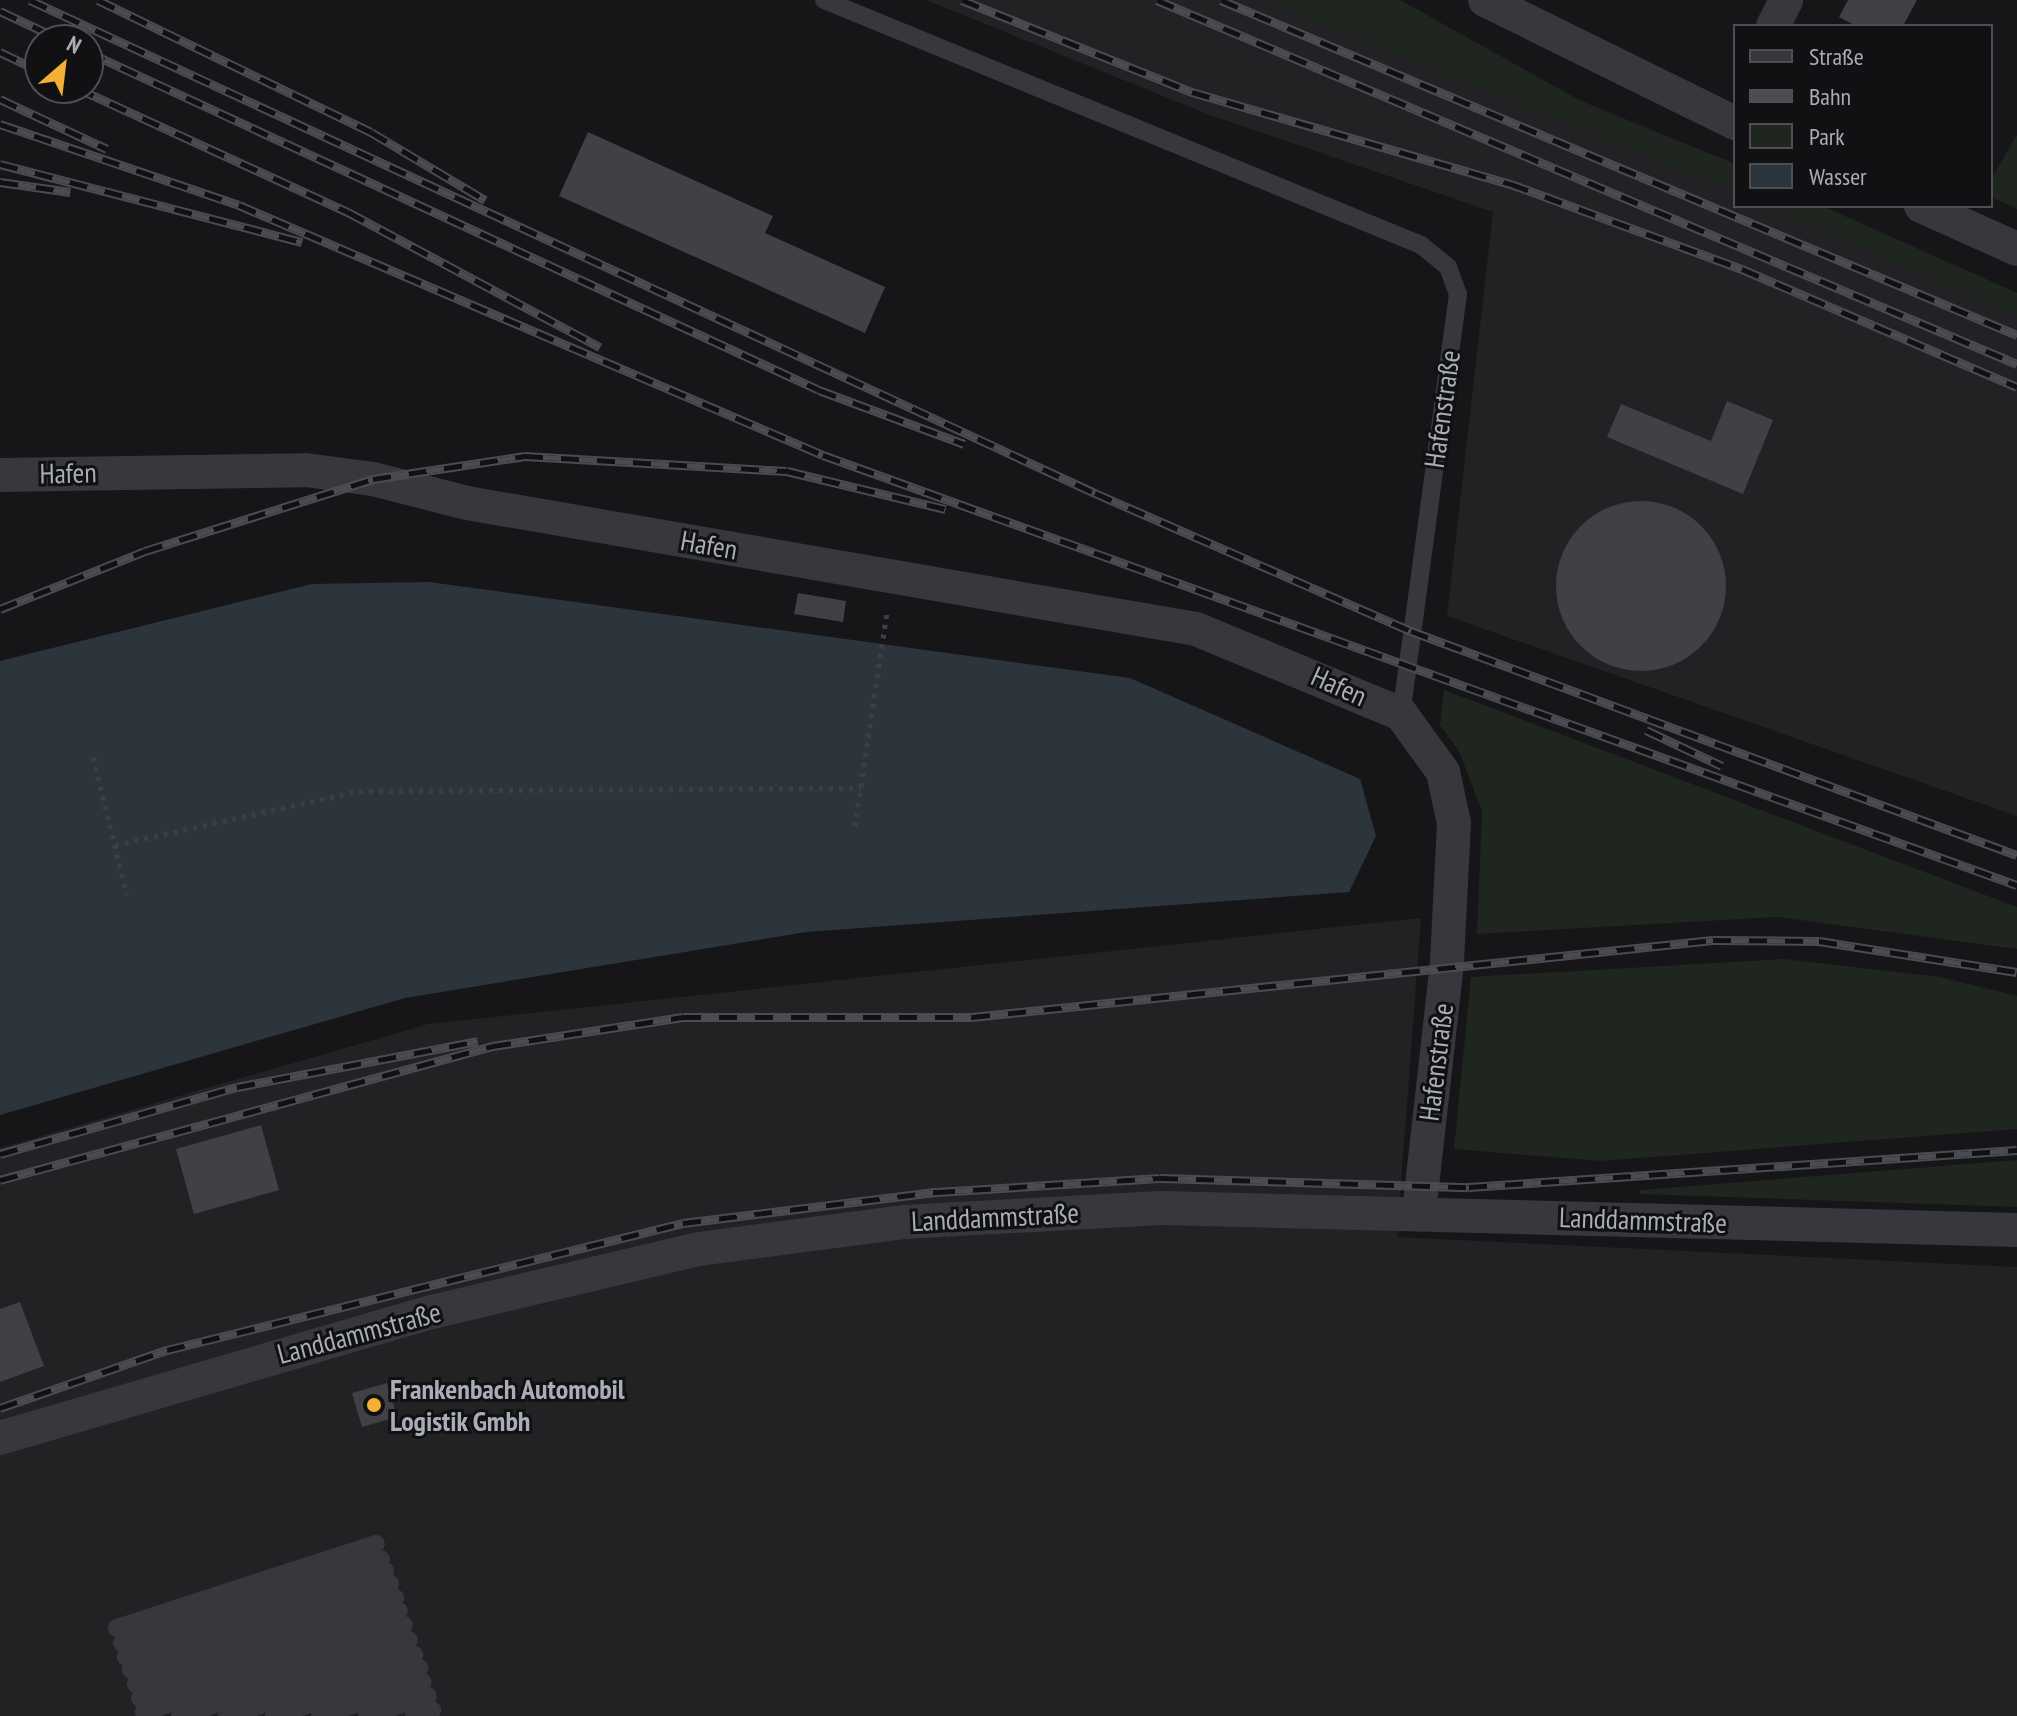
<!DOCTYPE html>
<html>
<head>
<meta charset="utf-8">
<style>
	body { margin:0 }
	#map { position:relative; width:2017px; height:1716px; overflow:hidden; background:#161618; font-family:"PT Sans Narrow",sans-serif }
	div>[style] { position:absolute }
	.built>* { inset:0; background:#222225 }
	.green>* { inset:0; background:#1e261f }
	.water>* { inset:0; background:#2c353c }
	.building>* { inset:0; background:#404145 }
	.round { border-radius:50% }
	.path>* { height:5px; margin-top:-2.5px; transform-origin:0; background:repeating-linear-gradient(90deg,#3d3f44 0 4px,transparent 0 10px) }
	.service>* { height:18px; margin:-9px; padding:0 9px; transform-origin:9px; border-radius:9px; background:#37383d }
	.minor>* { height:34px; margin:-17px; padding:0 17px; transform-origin:17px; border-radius:17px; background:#37383d }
	.rail>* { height:9px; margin-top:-4.5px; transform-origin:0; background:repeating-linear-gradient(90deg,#111113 0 18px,#4a4c52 0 36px); box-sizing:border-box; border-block:2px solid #4a4c52 }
	.dots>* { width:22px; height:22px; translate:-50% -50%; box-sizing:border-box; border:4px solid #111113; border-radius:50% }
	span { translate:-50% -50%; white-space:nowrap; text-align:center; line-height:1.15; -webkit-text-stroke:6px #111113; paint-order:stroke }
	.street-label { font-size:28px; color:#a8adb8 }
	.poi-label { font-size:28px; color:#a8adb8; font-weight:700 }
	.left { translate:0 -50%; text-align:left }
	.legend { position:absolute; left:1733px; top:24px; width:260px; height:184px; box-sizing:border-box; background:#111113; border:2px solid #4d4f55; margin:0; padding:10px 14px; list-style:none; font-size:24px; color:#a8adb8 }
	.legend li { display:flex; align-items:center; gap:16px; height:40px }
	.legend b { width:40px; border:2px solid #4d4f55 }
	.north { position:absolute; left:24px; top:24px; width:80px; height:80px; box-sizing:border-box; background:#111113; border:2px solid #4d4f55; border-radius:50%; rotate:28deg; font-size:22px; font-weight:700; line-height:32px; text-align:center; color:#a8adb8 }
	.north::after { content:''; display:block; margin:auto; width:28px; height:36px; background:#f2b134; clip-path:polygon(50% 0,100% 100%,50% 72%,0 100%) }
</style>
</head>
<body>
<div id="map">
	<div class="built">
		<i style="clip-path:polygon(926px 0,1336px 0,1735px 164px,1735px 206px,1822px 206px,2017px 293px,2017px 816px,1447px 616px,1493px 212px,1210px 115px)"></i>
		<i style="clip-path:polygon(1421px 918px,1397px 1237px,2017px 1267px,2017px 1716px,0 1716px,0 1148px,428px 1024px)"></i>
	</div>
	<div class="green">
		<i style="clip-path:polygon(1262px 0,1400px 0,1597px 110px,1735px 164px,1735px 191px)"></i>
		<i style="clip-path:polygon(2017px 135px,2017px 209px,1991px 197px,1991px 179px)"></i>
		<i style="clip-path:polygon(1769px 206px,1822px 206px,2017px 293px,2017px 317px)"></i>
		<i style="clip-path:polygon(1444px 690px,2017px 907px,2017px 949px,1778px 917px,1477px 934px,1482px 811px,1459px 751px,1440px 725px)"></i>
		<i style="clip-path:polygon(1784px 959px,1940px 977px,2017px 996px,2017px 1129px,1600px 1161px,1454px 1149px,1471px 977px)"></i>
		<i style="clip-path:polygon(2017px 1160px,2017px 1207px,1639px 1194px,1641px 1190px)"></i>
	</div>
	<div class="water">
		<i style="clip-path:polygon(429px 582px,1130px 678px,1360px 779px,1376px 836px,1349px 892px,806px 932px,405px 998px,0 1115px,0 661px,312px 584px)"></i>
	</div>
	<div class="building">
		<i style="clip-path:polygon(1848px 0,1917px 0,1903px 26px,1856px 26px,1839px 17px)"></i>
		<i style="clip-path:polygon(588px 132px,773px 216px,765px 233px,885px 287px,865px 333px,559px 196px)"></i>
		<i style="clip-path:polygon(1727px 401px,1773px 420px,1743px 494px,1607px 437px,1621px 404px,1711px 441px)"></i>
		<i class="round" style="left:1556px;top:501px;width:170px;height:170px"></i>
		<i style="clip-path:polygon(798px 593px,846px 601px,843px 622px,794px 614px)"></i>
		<i style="clip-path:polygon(261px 1125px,279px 1190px,194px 1214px,176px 1149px)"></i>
		<i style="clip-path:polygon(20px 1302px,44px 1366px,0 1382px,0 1309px)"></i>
		<i style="clip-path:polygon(387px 1383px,397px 1417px,362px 1427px,352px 1393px)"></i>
	</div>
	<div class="path">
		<i style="left:93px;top:757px;width:142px;rotate:76.2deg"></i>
		<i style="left:855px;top:826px;width:215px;rotate:-81.5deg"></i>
		<i style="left:115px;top:845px;width:250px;rotate:-12.5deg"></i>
		<i style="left:359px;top:791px;width:502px;rotate:-0.34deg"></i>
	</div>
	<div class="service">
		<i style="left:824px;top:0;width:645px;rotate:22.31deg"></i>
		<i style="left:1421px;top:245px;width:35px;rotate:39deg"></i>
		<i style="left:1448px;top:267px;width:29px;rotate:70deg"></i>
		<i style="left:1458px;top:294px;width:424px;rotate:97.7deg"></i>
		<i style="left:117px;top:1628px;width:272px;rotate:-18deg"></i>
		<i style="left:122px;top:1643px;width:272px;rotate:-18deg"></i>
		<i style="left:126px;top:1657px;width:273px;rotate:-18.4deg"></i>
		<i style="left:131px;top:1670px;width:273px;rotate:-18.4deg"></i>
		<i style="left:136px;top:1684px;width:273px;rotate:-18.4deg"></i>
		<i style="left:140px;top:1698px;width:273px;rotate:-18.6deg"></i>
		<i style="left:144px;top:1712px;width:274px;rotate:-18.5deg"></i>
		<i style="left:180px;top:1716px;width:241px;rotate:-18.4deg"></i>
		<i style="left:227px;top:1716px;width:197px;rotate:-18.1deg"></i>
		<i style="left:274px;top:1716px;width:153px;rotate:-18.3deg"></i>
		<i style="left:320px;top:1716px;width:108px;rotate:-18.3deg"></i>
		<i style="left:367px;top:1716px;width:64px;rotate:-18.2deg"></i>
		<i style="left:414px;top:1716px;width:19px;rotate:-18deg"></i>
	</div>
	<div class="minor">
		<i style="left:1485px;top:0;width:279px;rotate:26.2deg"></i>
		<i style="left:1773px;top:26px;width:29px;rotate:-63deg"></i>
		<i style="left:1921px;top:206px;width:105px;rotate:24.1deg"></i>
		<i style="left:0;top:475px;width:306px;rotate:-0.9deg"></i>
		<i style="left:306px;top:470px;width:68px;rotate:7.7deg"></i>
		<i style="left:373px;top:479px;width:97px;rotate:14.3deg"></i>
		<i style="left:467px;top:503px;width:740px;rotate:9.81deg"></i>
		<i style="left:1196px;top:629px;width:222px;rotate:22.5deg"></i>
		<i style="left:1401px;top:714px;width:72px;rotate:54.1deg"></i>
		<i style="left:1443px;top:772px;width:52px;rotate:77.8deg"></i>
		<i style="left:1454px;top:823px;width:140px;rotate:92.9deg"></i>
		<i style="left:1447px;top:963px;width:253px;rotate:96.4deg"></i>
		<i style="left:0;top:1438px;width:450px;rotate:-16.3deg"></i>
		<i style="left:432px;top:1312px;width:274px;rotate:-13.3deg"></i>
		<i style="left:699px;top:1249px;width:206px;rotate:-7.5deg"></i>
		<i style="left:903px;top:1222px;width:259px;rotate:-3.1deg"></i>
		<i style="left:1162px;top:1208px;width:855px;rotate:1.47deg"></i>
	</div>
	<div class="rail">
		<i style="left:30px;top:0;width:1174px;rotate:24.84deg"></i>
		<i style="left:1095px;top:493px;width:345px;rotate:23.6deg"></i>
		<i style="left:1411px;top:631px;width:646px;rotate:20.29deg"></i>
		<i style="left:98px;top:0;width:303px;rotate:25.8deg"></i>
		<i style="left:371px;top:132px;width:133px;rotate:30.8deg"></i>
		<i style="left:962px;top:0;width:248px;rotate:21.8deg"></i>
		<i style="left:1192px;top:92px;width:332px;rotate:16.1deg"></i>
		<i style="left:1511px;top:184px;width:246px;rotate:20.2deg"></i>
		<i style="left:1742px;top:269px;width:299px;rotate:23.2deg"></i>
		<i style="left:1157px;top:0;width:934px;rotate:22.94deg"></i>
		<i style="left:1221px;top:0;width:864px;rotate:22.82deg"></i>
		<i style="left:0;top:11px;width:68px;rotate:25.1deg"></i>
		<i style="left:0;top:52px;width:44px;rotate:25.4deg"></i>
		<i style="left:88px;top:52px;width:805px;rotate:24.81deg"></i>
		<i style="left:819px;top:390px;width:155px;rotate:20.4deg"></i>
		<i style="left:77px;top:88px;width:298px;rotate:24.6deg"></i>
		<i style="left:348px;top:212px;width:286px;rotate:28.2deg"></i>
		<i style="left:0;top:99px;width:118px;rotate:25deg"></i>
		<i style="left:0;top:124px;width:252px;rotate:18.7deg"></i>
		<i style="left:239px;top:205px;width:635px;rotate:23.17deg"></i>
		<i style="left:823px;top:455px;width:1269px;rotate:19.81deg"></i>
		<i style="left:0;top:164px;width:312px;rotate:14.5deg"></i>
		<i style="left:0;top:182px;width:71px;rotate:8.1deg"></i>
		<i style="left:0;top:609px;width:156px;rotate:-21.8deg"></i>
		<i style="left:145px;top:551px;width:239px;rotate:-17.5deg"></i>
		<i style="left:373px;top:479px;width:154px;rotate:-8.6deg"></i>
		<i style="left:525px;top:456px;width:262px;rotate:3.3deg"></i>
		<i style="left:787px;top:471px;width:163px;rotate:13.5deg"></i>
		<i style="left:1646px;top:730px;width:84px;rotate:25.3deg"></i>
		<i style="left:0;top:1154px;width:246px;rotate:-15.8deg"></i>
		<i style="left:237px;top:1087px;width:245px;rotate:-10.8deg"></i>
		<i style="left:0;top:1180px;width:511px;rotate:-15.21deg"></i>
		<i style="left:493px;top:1046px;width:192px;rotate:-8.7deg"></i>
		<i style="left:683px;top:1017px;width:289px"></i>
		<i style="left:972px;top:1017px;width:745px;rotate:-5.93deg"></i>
		<i style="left:1713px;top:940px;width:106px;rotate:0.5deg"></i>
		<i style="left:1819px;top:941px;width:200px;rotate:8.9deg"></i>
		<i style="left:0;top:1408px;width:177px;rotate:-19.2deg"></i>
		<i style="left:167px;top:1350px;width:531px;rotate:-13.83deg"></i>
		<i style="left:683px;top:1223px;width:256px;rotate:-7deg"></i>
		<i style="left:937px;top:1192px;width:223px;rotate:-3.6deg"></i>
		<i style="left:1160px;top:1178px;width:309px;rotate:1.7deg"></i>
		<i style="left:1469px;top:1187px;width:549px;rotate:-3.86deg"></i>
	</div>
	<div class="dots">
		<i style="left:374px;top:1405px;background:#f2b134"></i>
	</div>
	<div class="street-label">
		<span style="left:1442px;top:409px;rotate:-82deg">Hafenstraße</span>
		<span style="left:68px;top:473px;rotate:-1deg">Hafen</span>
		<span style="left:709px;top:545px;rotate:10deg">Hafen</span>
		<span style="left:1339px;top:686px;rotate:24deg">Hafen</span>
		<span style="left:1436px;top:1062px;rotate:-83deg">Hafenstraße</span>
		<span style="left:995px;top:1217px;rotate:-3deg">Landdammstraße</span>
		<span style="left:1643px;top:1220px;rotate:2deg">Landdammstraße</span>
		<span style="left:359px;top:1333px;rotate:-15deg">Landdammstraße</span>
	</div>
	<div class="poi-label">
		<span class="left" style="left:390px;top:1405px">Frankenbach Automobil<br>Logistik Gmbh</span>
	</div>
	<ul class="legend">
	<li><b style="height:10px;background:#37383d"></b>Straße</li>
	<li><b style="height:10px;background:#4a4c52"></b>Bahn</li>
	<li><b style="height:22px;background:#1e261f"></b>Park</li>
	<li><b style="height:22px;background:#2c353c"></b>Wasser</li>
	</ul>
	<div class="north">N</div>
</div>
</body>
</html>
